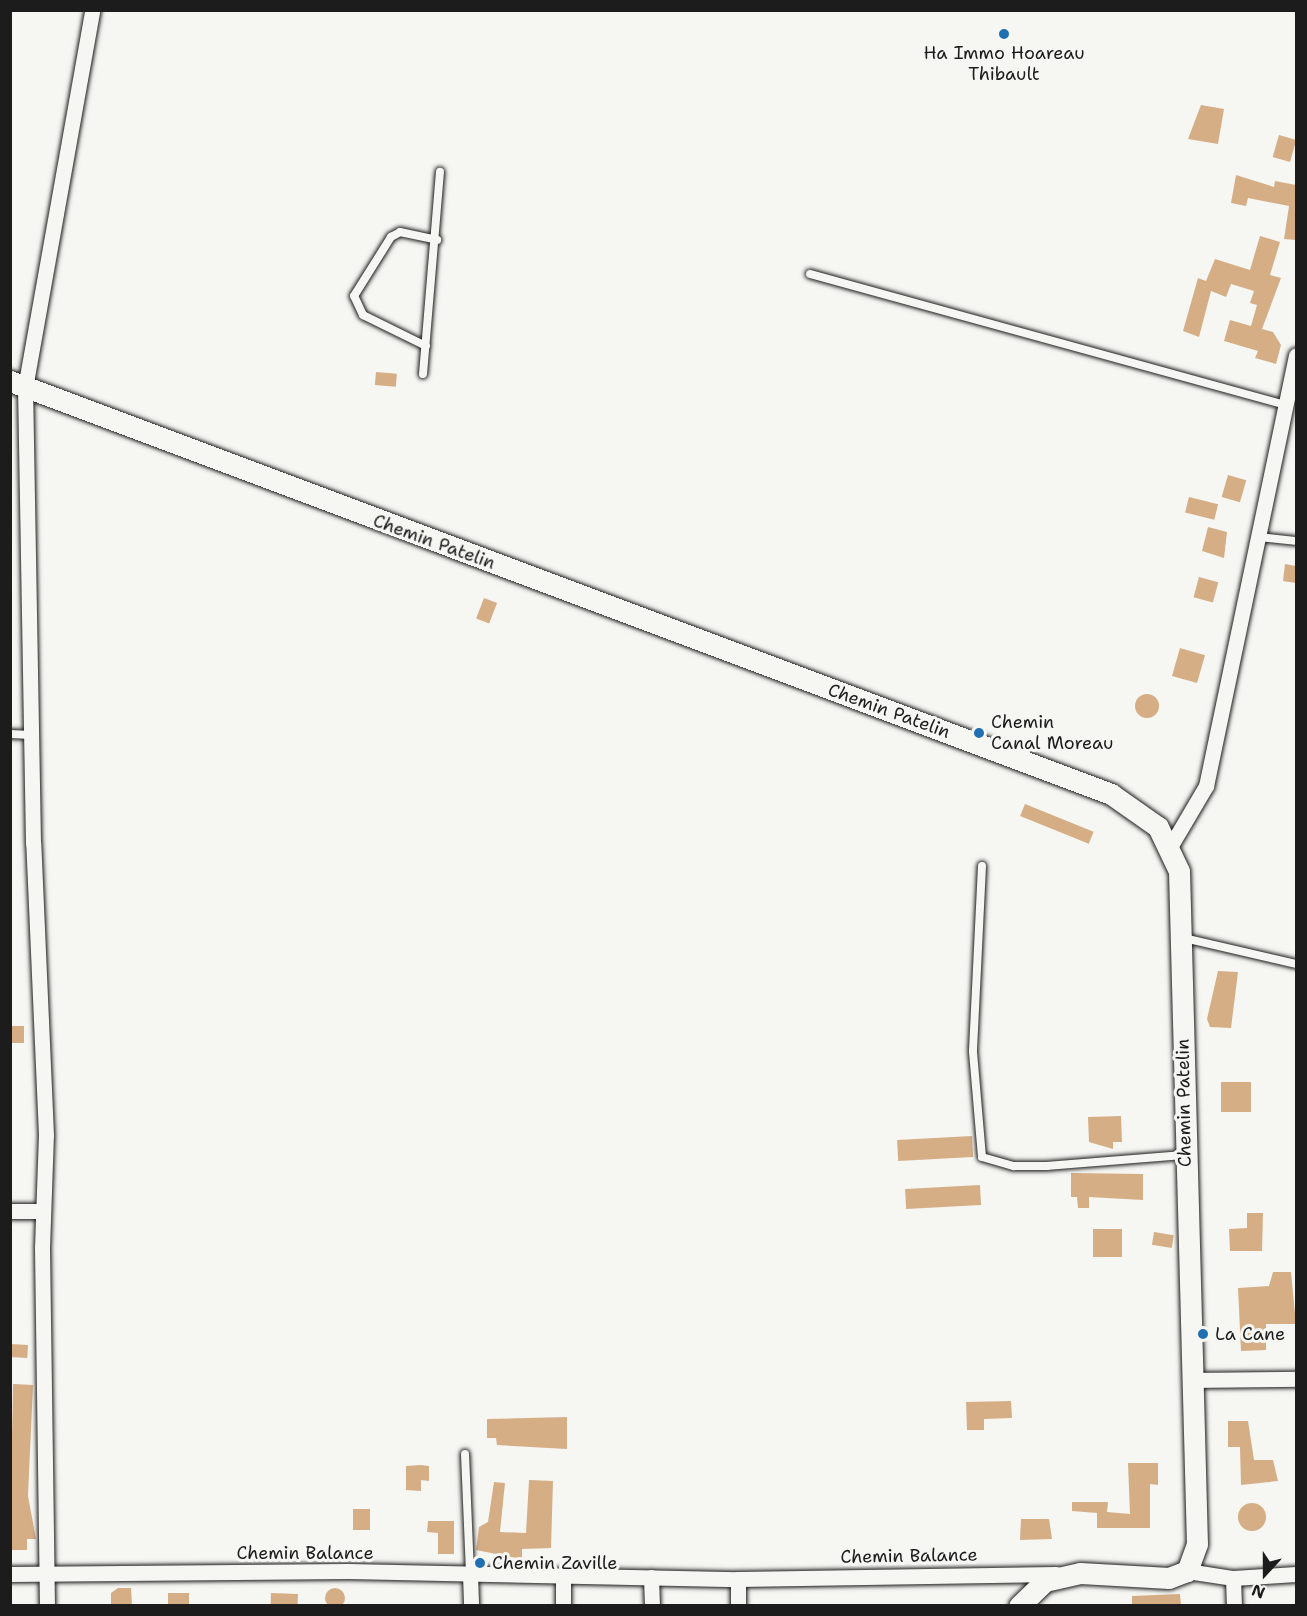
<!DOCTYPE html>
<html>
<head>
<meta charset="utf-8">
<style>
	body { margin:0 }
	#map { position:relative; width:1307px; height:1616px; overflow:hidden; background:#f6f6f2; font-family:"Shantell Sans",sans-serif }
	div>[style] { position:absolute }
	[style*='--x'] { left:calc(var(--x)*1px); top:calc(var(--y)*1px); width:calc(var(--w)*1px); rotate:calc(var(--a)*1deg) }
	.building>* { inset:0; background:#d5ae86; transform-origin:0 0 }
	.round { border-radius:50% }
	.roads { filter:drop-shadow(0 0 2px #1c1c1c) drop-shadow(0 0 2px #1c1c1c) }
	.service>* { height:8px; margin:-4px; padding:0 4px; transform-origin:4px; border-radius:4px; background:#f6f6f2 }
	.minor>* { height:15px; margin:-7.5px; padding:0 7.5px; transform-origin:7.5px; border-radius:7.5px; background:#f6f6f2 }
	.secondary>* { height:21px; margin:-10.5px; padding:0 10.5px; transform-origin:10.5px; border-radius:10.5px; background:#f6f6f2 }
	.dots>* { width:16px; height:16px; translate:-50% -50%; box-sizing:border-box; border:3px solid #f6f6f2; border-radius:50% }
	span { translate:-50% -50%; white-space:nowrap; text-align:center; line-height:1.15; -webkit-text-stroke:6px #f6f6f2; paint-order:stroke }
	.poi-label { font-size:18px; color:#1c1c1c }
	.left { translate:0 -50%; text-align:left }
	.street-label { font-size:18px; color:#1c1c1c }
	.frame { position:absolute; inset:0; border:12px solid #1c1c1c; pointer-events:none }
	.north { position:absolute; left:1235px; top:1544px; width:60px; height:60px; -webkit-text-stroke:4px #f6f6f2; paint-order:stroke; rotate:201deg; font-size:16px; font-weight:700; line-height:24px; text-align:center; color:#1c1c1c }
	.north::after { content:''; display:block; margin:auto; width:21px; height:27px; background:#1c1c1c; clip-path:polygon(50% 0,100% 100%,50% 72%,0 100%) }
</style>
</head>
<body>
<div id="map">
	<div class="building">
		<div style="clip-path:polygon(1201px 105px,1224px 109px,1218px 144px,1188px 139px)"></div>
		<div style="left:1279px;top:135px;width:18px;height:23px;rotate:16deg"></div>
		<div style="clip-path:polygon(1236px 175px,1274px 187px,1275px 181px,1296px 185px,1296px 240px,1284px 239px,1289px 206px,1248px 198px,1246px 206px,1231px 203px)"></div>
		<div style="clip-path:polygon(1260px 236px,1280px 242px,1270px 275px,1281px 278px,1262px 329px,1273px 332px,1281px 345px,1276px 364px,1255px 358px,1258px 351px,1224px 341px,1230px 320px,1251px 326px,1257px 305px,1250px 303px,1254px 291px,1231px 284px,1226px 297px,1211px 291px,1199px 337px,1183px 331px,1198px 278px,1206px 281px,1215px 259px,1250px 270px)"></div>
		<div style="left:376px;top:372px;width:21px;height:13px;rotate:5deg"></div>
		<div style="left:1228px;top:475px;width:19px;height:23px;rotate:16deg"></div>
		<div style="left:1189px;top:497px;width:30px;height:16px;rotate:14deg"></div>
		<div style="clip-path:polygon(1208px 527px,1227px 532px,1224px 558px,1202px 551px)"></div>
		<div style="clip-path:polygon(1285px 564px,1296px 566px,1296px 583px,1283px 581px)"></div>
		<div style="left:1199px;top:577px;width:20px;height:21px;rotate:15deg"></div>
		<div style="left:484px;top:598px;width:14px;height:22px;rotate:21deg"></div>
		<div style="left:1180px;top:648px;width:26px;height:29px;rotate:16deg"></div>
		<div class="round" style="left:1135px;top:694px;width:24px;height:24px"></div>
		<div style="left:1025px;top:804px;width:74px;height:13px;rotate:22deg"></div>
		<div style="clip-path:polygon(1218px 971px,1238px 972px,1231px 1028px,1210px 1027px,1207px 1019px)"></div>
		<div style="left:10px;top:1026px;width:14px;height:17px"></div>
		<div style="left:1221px;top:1082px;width:30px;height:30px"></div>
		<div style="clip-path:polygon(1121px 1116px,1122px 1142px,1113px 1142px,1113px 1149px,1089px 1142px,1088px 1117px)"></div>
		<div style="left:972px;top:1136px;width:21px;height:75px;rotate:87deg"></div>
		<div style="clip-path:polygon(1071px 1173px,1143px 1174px,1143px 1200px,1089px 1197px,1089px 1208px,1078px 1208px,1077px 1197px,1071px 1197px)"></div>
		<div style="left:980px;top:1185px;width:20px;height:75px;rotate:87deg"></div>
		<div style="clip-path:polygon(1247px 1213px,1263px 1213px,1262px 1251px,1230px 1251px,1229px 1229px,1247px 1228px)"></div>
		<div style="left:1093px;top:1229px;width:29px;height:28px"></div>
		<div style="left:1154px;top:1232px;width:20px;height:13px;rotate:9deg"></div>
		<div style="clip-path:polygon(1273px 1272px,1291px 1272px,1296px 1324px,1266px 1324px,1266px 1350px,1241px 1351px,1238px 1288px,1269px 1286px)"></div>
		<div style="left:10px;top:1344px;width:18px;height:13px;rotate:3deg"></div>
		<div style="clip-path:polygon(13px 1384px,33px 1385px,28px 1496px,36px 1539px,27px 1539px,27px 1550px,12px 1550px,10px 1538px)"></div>
		<div style="clip-path:polygon(1011px 1401px,1012px 1418px,984px 1419px,984px 1430px,967px 1430px,966px 1402px)"></div>
		<div style="clip-path:polygon(567px 1417px,567px 1449px,497px 1445px,496px 1438px,487px 1438px,487px 1419px)"></div>
		<div style="clip-path:polygon(1228px 1421px,1248px 1421px,1254px 1460px,1273px 1460px,1278px 1481px,1241px 1485px,1240px 1447px,1228px 1447px)"></div>
		<div style="clip-path:polygon(1128px 1463px,1158px 1463px,1158px 1485px,1150px 1484px,1150px 1528px,1097px 1528px,1097px 1513px,1072px 1511px,1072px 1502px,1108px 1502px,1107px 1512px,1130px 1514px)"></div>
		<div style="clip-path:polygon(421px 1465px,429px 1466px,429px 1481px,421px 1480px,421px 1491px,406px 1490px,406px 1466px)"></div>
		<div style="clip-path:polygon(529px 1480px,553px 1481px,551px 1548px,522px 1549px,522px 1559px,476px 1550px,479px 1527px,488px 1522px,494px 1482px,505px 1483px,500px 1532px,526px 1533px)"></div>
		<div class="round" style="left:1238px;top:1503px;width:28px;height:28px"></div>
		<div style="left:353px;top:1509px;width:17px;height:21px"></div>
		<div style="clip-path:polygon(1021px 1519px,1049px 1519px,1052px 1539px,1020px 1540px)"></div>
		<div style="clip-path:polygon(428px 1521px,454px 1521px,454px 1554px,438px 1554px,438px 1533px,427px 1532px)"></div>
		<div class="round" style="left:325px;top:1588px;width:20px;height:20px"></div>
		<div style="clip-path:polygon(118px 1588px,131px 1588px,132px 1605px,111px 1605px,111px 1593px)"></div>
		<div style="left:168px;top:1593px;width:21px;height:12px"></div>
		<div style="left:271px;top:1593px;width:27px;height:12px;rotate:2deg"></div>
		<div style="clip-path:polygon(1180px 1594px,1181px 1605px,1132px 1605px,1132px 1596px)"></div>
	</div>
	<div class="roads">
		<div class="service">
			<div style="--x:810;--y:274;--w:494;--a:15.4"></div>
			<div style="--x:426;--y:346;--w:70;--a:-153.8"></div>
			<div style="--x:363;--y:315;--w:21;--a:-115"></div>
			<div style="--x:354;--y:296;--w:70;--a:-57.9"></div>
			<div style="--x:391;--y:237;--w:10;--a:-29"></div>
			<div style="--x:400;--y:232;--w:38;--a:12"></div>
			<div style="--x:423;--y:374;--w:203;--a:-85.2"></div>
			<div style="--x:1258;--y:537;--w:38;--a:6"></div>
			<div style="--x:10;--y:734;--w:21;--a:3"></div>
			<div style="--x:982;--y:866;--w:186;--a:92.8"></div>
			<div style="--x:973;--y:1052;--w:105;--a:85.1"></div>
			<div style="--x:982;--y:1157;--w:33;--a:16"></div>
			<div style="--x:1014;--y:1166;--w:33;--a:0"></div>
			<div style="--x:1047;--y:1166;--w:136;--a:-4.6"></div>
			<div style="--x:1184;--y:938;--w:115;--a:13.1"></div>
			<div style="--x:465;--y:1454;--w:120;--a:87.6"></div>
		</div>
		<div class="minor">
			<div style="--x:1170;--y:847;--w:71;--a:-59.5"></div>
			<div style="--x:1206;--y:786;--w:440;--a:-78.2"></div>
			<div style="--x:10;--y:1211;--w:33;--a:0"></div>
			<div style="--x:1196;--y:1380;--w:100;--a:-0.6"></div>
			<div style="--x:1187;--y:1571;--w:47;--a:8.7"></div>
			<div style="--x:1233;--y:1578;--w:63;--a:-3.6"></div>
			<div style="--x:10;--y:1574;--w:338;--a:-0.5"></div>
			<div style="--x:348;--y:1571;--w:390;--a:1.2"></div>
			<div style="--x:738;--y:1579;--w:318;--a:-0.9"></div>
			<div style="--x:470;--y:1574;--w:32;--a:88"></div>
			<div style="--x:563;--y:1575;--w:31;--a:90"></div>
			<div style="--x:651;--y:1577;--w:29;--a:88"></div>
			<div style="--x:1233;--y:1578;--w:28;--a:88"></div>
			<div style="--x:738;--y:1579;--w:27;--a:90"></div>
			<div style="--x:47;--y:1606;--w:358;--a:-90.8"></div>
			<div style="--x:42;--y:1248;--w:113;--a:-88"></div>
			<div style="--x:46;--y:1135;--w:292;--a:-92.5"></div>
			<div style="--x:33;--y:843;--w:455;--a:-91"></div>
			<div style="--x:25;--y:388;--w:384;--a:-79.9"></div>
		</div>
		<div class="secondary">
			<div style="--x:10;--y:381;--w:1176;--a:20.56"></div>
			<div style="--x:1111;--y:794;--w:57;--a:35.1"></div>
			<div style="--x:1158;--y:827;--w:49;--a:64.5"></div>
			<div style="--x:1179;--y:871;--w:673;--a:88.47"></div>
			<div style="--x:1197;--y:1544;--w:29;--a:110"></div>
			<div style="--x:1187;--y:1571;--w:19;--a:159"></div>
			<div style="--x:1169;--y:1578;--w:89;--a:-176.8"></div>
			<div style="--x:1080;--y:1573;--w:36;--a:167"></div>
			<div style="--x:1045;--y:1581;--w:36;--a:136"></div>
		</div>
	</div>
	<div class="dots">
		<div style="left:1004px;top:34px;background:#1f6fb2"></div>
		<div style="left:979px;top:733px;background:#1f6fb2"></div>
		<div style="left:1203px;top:1334px;background:#1f6fb2"></div>
		<div style="left:480px;top:1563px;background:#1f6fb2"></div>
	</div>
	<div class="poi-label">
		<span style="left:1004px;top:64px">Ha Immo Hoareau<br>Thibault</span>
		<span class="left" style="left:991px;top:733px">Chemin<br>Canal Moreau</span>
		<span class="left" style="left:1215px;top:1334px">La Cane</span>
		<span class="left" style="left:492px;top:1563px">Chemin Zaville</span>
	</div>
	<div class="street-label">
		<span style="left:434px;top:542px;rotate:20deg">Chemin Patelin</span>
		<span style="left:889px;top:711px;rotate:20deg">Chemin Patelin</span>
		<span style="left:1184px;top:1103px;rotate:-91deg">Chemin Patelin</span>
		<span style="left:305px;top:1553px">Chemin Balance</span>
		<span style="left:909px;top:1556px;rotate:-1deg">Chemin Balance</span>
	</div>
	<div class="frame"></div>
	<div class="north">N</div>
</div>
</body>
</html>
